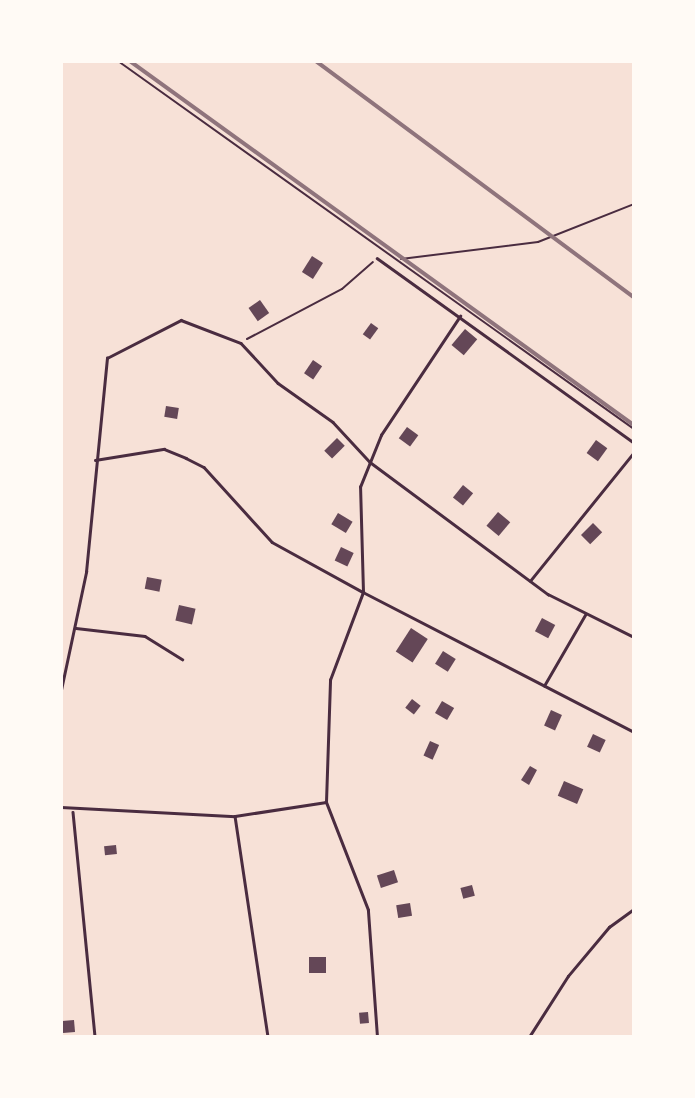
<!DOCTYPE html>
<html>
<head>
<meta charset="utf-8">
<style>
	body { margin:0 }
	#map { position:relative; width:695px; height:1098px; overflow:hidden; background:#f7e1d7; font-family:"Playfair Display",serif }
	div>[style] { position:absolute }
	[style*='--x'] { left:calc(var(--x)*1px); top:calc(var(--y)*1px); width:calc(var(--w)*1px); rotate:calc(var(--a)*1deg) }
	.building>* { inset:0; background:#644757; transform-origin:0 0 }
	.path>* { height:2px; margin:-1px; padding:0 1px; transform-origin:1px; border-radius:1px; background:#4a2c40 }
	.service>* { height:2.5px; margin:-1.25px; padding:0 1.25px; transform-origin:1.25px; border-radius:1.25px; background:#4a2c40 }
	.rail>* { height:3.5px; margin:-1.75px; padding:0 1.75px; transform-origin:1.75px; border-radius:1.75px; background:#8f747c }
	span { translate:-50% -50%; white-space:nowrap; text-align:center; line-height:1.15; -webkit-text-stroke:7px #fffaf5; paint-order:stroke }
	.frame { position:absolute; inset:0; border:63px solid #fffaf5; pointer-events:none }
</style>
</head>
<body>
<div id="map">
	<div class="building">
		<div style="left:312px;top:256px;width:13px;height:19px;rotate:32deg"></div>
		<div style="left:260px;top:300px;width:16px;height:14px;rotate:55deg"></div>
		<div style="left:371px;top:323px;width:9px;height:14px;rotate:36deg"></div>
		<div style="left:465px;top:329px;width:16px;height:21px;rotate:40deg"></div>
		<div style="left:313px;top:360px;width:11px;height:16px;rotate:34deg"></div>
		<div style="left:166px;top:406px;width:13px;height:11px;rotate:9deg"></div>
		<div style="left:407px;top:427px;width:14px;height:14px;rotate:36deg"></div>
		<div style="left:337px;top:438px;width:11px;height:18px;rotate:45deg"></div>
		<div style="left:596px;top:440px;width:14px;height:16px;rotate:36deg"></div>
		<div style="left:463px;top:485px;width:13px;height:16px;rotate:39deg"></div>
		<div style="left:498px;top:512px;width:16px;height:18px;rotate:40deg"></div>
		<div style="left:338px;top:513px;width:17px;height:13px;rotate:31deg"></div>
		<div style="left:593px;top:523px;width:13px;height:17px;rotate:45deg"></div>
		<div style="left:341px;top:547px;width:14px;height:15px;rotate:25deg"></div>
		<div style="left:147px;top:577px;width:15px;height:12px;rotate:11deg"></div>
		<div style="left:179px;top:605px;width:17px;height:16px;rotate:13deg"></div>
		<div style="left:542px;top:618px;width:15px;height:15px;rotate:28deg"></div>
		<div style="left:411px;top:628px;width:20px;height:28px;rotate:33deg"></div>
		<div style="left:443px;top:651px;width:15px;height:15px;rotate:32deg"></div>
		<div style="left:412px;top:699px;width:11px;height:11px;rotate:38deg"></div>
		<div style="left:442px;top:701px;width:14px;height:14px;rotate:30deg"></div>
		<div style="left:551px;top:710px;width:12px;height:17px;rotate:24deg"></div>
		<div style="left:593px;top:734px;width:14px;height:14px;rotate:25deg"></div>
		<div style="left:430px;top:741px;width:10px;height:16px;rotate:24deg"></div>
		<div style="clip-path:polygon(530px 766px,537px 770px,529px 785px,521px 780px)"></div>
		<div style="left:564px;top:781px;width:21px;height:16px;rotate:23deg"></div>
		<div style="left:116px;top:845px;width:9px;height:12px;rotate:84deg"></div>
		<div style="left:394px;top:870px;width:13px;height:18px;rotate:72deg"></div>
		<div style="left:472px;top:885px;width:11px;height:12px;rotate:75deg"></div>
		<div style="left:410px;top:903px;width:13px;height:14px;rotate:81deg"></div>
		<div style="left:326px;top:957px;width:16px;height:17px;rotate:90deg"></div>
		<div style="left:368px;top:1012px;width:11px;height:9px;rotate:85deg"></div>
		<div style="left:74px;top:1020px;width:12px;height:12px;rotate:85deg"></div>
	</div>
	<div class="path">
		<div style="--x:118;--y:61;--w:634;--a:35.5"></div>
		<div style="--x:401;--y:259;--w:138;--a:-7.1"></div>
		<div style="--x:538;--y:242;--w:103;--a:-21.6"></div>
		<div style="--x:247;--y:339;--w:107;--a:-27.8"></div>
		<div style="--x:342;--y:289;--w:41;--a:-41.1"></div>
	</div>
	<div class="service">
		<div style="--x:377;--y:258;--w:317;--a:35.7"></div>
		<div style="--x:95;--y:460;--w:70;--a:-9.1"></div>
		<div style="--x:164;--y:449;--w:24;--a:22"></div>
		<div style="--x:186;--y:458;--w:20;--a:27"></div>
		<div style="--x:204;--y:467;--w:101;--a:47.8"></div>
		<div style="--x:272;--y:542;--w:104;--a:28.8"></div>
		<div style="--x:363;--y:592;--w:105;--a:-91.6"></div>
		<div style="--x:360;--y:487;--w:56;--a:-68"></div>
		<div style="--x:381;--y:435;--w:143;--a:-56.4"></div>
		<div style="--x:530;--y:581;--w:166;--a:-51.1"></div>
		<div style="--x:76;--y:628;--w:69;--a:6.6"></div>
		<div style="--x:145;--y:636;--w:44;--a:31.9"></div>
		<div style="--x:544;--y:686;--w:82;--a:-60"></div>
		<div style="--x:61;--y:690;--w:121;--a:-78"></div>
		<div style="--x:86;--y:572;--w:215;--a:-84.4"></div>
		<div style="--x:107;--y:358;--w:83;--a:-27.2"></div>
		<div style="--x:181;--y:320;--w:64;--a:21"></div>
		<div style="--x:241;--y:343;--w:54;--a:47.2"></div>
		<div style="--x:278;--y:383;--w:67;--a:35.3"></div>
		<div style="--x:333;--y:422;--w:54;--a:47.2"></div>
		<div style="--x:370;--y:462;--w:222;--a:36.6"></div>
		<div style="--x:548;--y:594;--w:96;--a:26.6"></div>
		<div style="--x:61;--y:807;--w:174;--a:3"></div>
		<div style="--x:235;--y:816;--w:92;--a:-8.7"></div>
		<div style="--x:73;--y:812;--w:226;--a:84.4"></div>
		<div style="--x:235;--y:816;--w:223;--a:81.5"></div>
		<div style="--x:377;--y:1037;--w:127;--a:-94.1"></div>
		<div style="--x:368;--y:910;--w:116;--a:-111.3"></div>
		<div style="--x:326;--y:802;--w:122;--a:-88.1"></div>
		<div style="--x:330;--y:680;--w:94;--a:-69.4"></div>
		<div style="--x:363;--y:592;--w:305;--a:27.3"></div>
		<div style="--x:529;--y:1037;--w:72;--a:-57.4"></div>
		<div style="--x:568;--y:976;--w:64;--a:-50.1"></div>
		<div style="--x:609;--y:927;--w:31;--a:-36"></div>
	</div>
	<div class="rail">
		<div style="--x:130;--y:61;--w:622;--a:35.84"></div>
		<div style="--x:316;--y:61;--w:396;--a:36.6"></div>
	</div>
	<div class="frame"></div>
</div>
</body>
</html>
